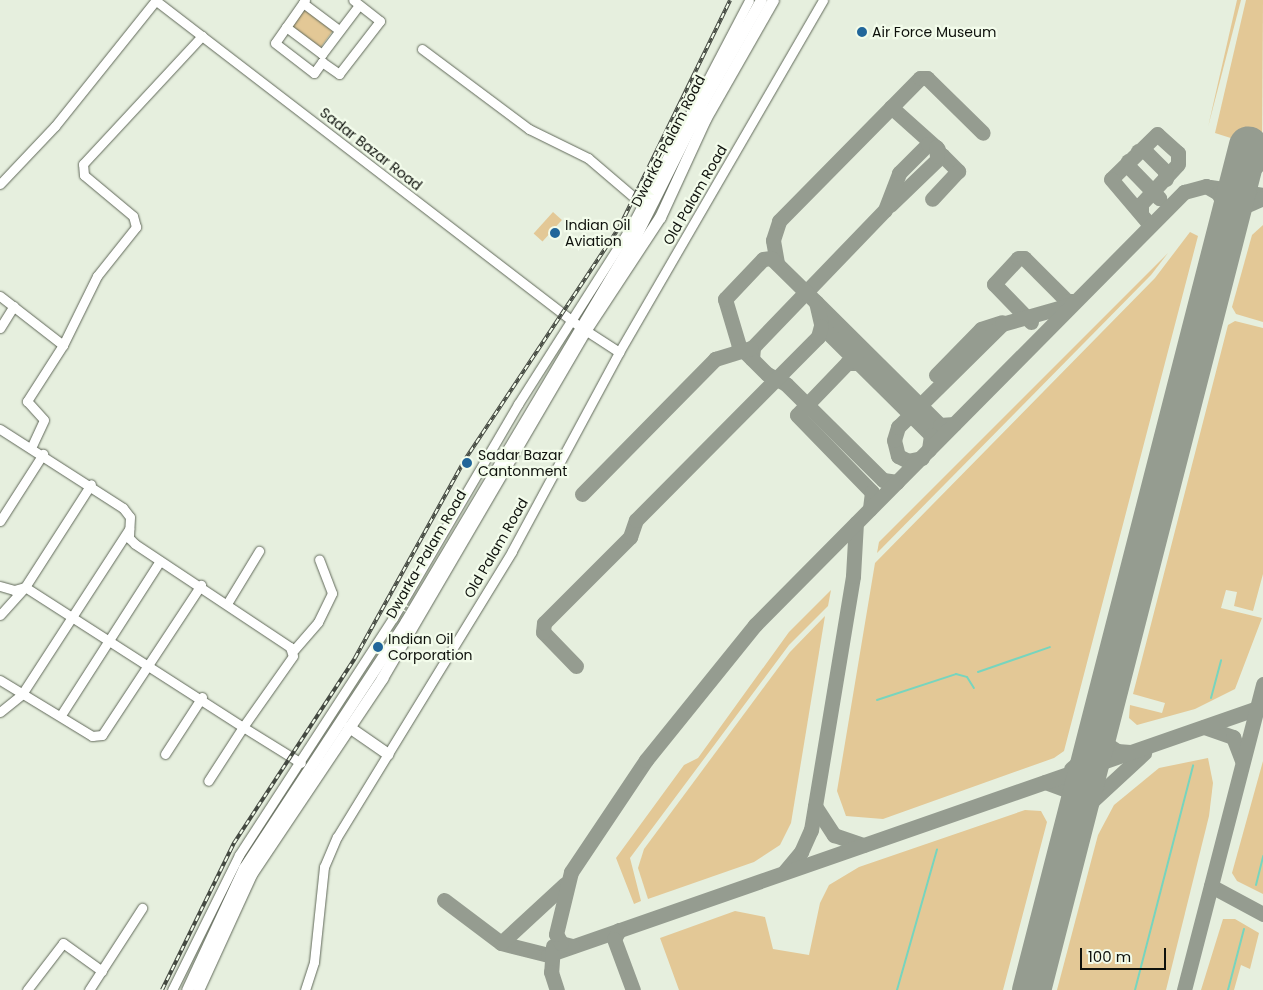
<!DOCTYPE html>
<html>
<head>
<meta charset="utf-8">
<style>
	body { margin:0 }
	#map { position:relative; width:1263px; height:990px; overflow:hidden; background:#e6efde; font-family:Poppins,sans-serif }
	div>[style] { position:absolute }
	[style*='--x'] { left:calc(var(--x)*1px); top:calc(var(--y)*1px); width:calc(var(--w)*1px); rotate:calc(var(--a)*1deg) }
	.green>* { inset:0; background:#e3c896; transform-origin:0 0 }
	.stream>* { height:2px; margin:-1px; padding:0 1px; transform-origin:1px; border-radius:1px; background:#77d5be }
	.taxiway>* { height:15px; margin:-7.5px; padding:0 7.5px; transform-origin:7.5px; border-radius:7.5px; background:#959c90 }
	.runway>* { height:39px; margin:-19.5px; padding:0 19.5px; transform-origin:19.5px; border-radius:19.5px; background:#959c90 }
	.roads { filter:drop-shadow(0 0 1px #606859) drop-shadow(0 0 1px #606859) }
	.minor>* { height:9px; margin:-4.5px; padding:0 4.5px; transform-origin:4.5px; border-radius:4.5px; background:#fff }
	.major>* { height:11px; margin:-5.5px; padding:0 5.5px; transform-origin:5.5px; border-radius:5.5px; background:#fff }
	.rail>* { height:4px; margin-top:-2px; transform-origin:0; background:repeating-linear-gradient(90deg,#f3fceb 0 5.5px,#444941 0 11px); box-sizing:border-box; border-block:1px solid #444941 }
	.dots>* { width:14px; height:14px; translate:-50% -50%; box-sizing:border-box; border:2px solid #f3fceb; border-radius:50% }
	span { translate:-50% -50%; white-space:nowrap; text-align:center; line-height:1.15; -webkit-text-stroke:4.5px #f3fceb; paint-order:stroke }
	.poi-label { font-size:14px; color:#0e110c }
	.left { translate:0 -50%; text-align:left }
	.street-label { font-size:14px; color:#0e110c }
	.scale { position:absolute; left:1080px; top:948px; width:86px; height:22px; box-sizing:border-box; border:2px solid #0e110c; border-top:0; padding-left:6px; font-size:15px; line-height:18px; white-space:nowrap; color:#0e110c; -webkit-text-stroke:4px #f3fceb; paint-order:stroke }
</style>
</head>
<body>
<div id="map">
	<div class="green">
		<div style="clip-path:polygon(1237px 0,1241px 0,1208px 127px)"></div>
		<div style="clip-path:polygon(1246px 0,1263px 0,1262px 148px,1215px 133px)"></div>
		<div style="left:304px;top:9px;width:36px;height:21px;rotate:36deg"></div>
		<div style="left:553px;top:212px;width:12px;height:29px;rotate:42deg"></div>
		<div style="clip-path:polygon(1263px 225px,1263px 322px,1236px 314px,1232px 307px,1252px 235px)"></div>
		<div style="clip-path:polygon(1190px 232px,1198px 236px,1064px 751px,1054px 758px,883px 819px,846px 816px,837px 791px,875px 563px,1155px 278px)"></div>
		<div style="clip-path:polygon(1168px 253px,1151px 275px,877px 553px,879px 542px)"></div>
		<div style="clip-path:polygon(1235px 321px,1263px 328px,1263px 574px,1253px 611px,1234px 606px,1237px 592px,1226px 590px,1221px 608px,1262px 618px,1235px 689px,1195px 709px,1137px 725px,1129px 718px,1130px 705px,1162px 713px,1165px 703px,1133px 694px,1228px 325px)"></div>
		<div style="clip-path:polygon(831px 590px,828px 606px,789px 645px,630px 858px,641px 901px,634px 904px,616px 858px,684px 765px,698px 758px,789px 632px)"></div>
		<div style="clip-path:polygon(825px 616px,791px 823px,780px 845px,754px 862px,648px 899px,638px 868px,644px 849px,790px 652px)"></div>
		<div style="clip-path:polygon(1208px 758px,1213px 783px,1209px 816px,1166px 990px,1057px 990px,1098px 835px,1114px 805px,1159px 768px)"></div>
		<div style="clip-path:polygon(1263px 761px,1263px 894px,1237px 881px,1232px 873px)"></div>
		<div style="clip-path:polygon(1025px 810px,1041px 811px,1047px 822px,1003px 990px,679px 990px,660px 938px,735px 911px,765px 917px,773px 949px,809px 955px,820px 903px,829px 885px,859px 867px)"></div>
		<div style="clip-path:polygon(1223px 919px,1235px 919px,1259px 933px,1250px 969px,1241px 965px,1234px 990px,1201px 990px)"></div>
	</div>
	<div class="stream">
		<div style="--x:978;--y:672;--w:76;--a:-19.1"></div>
		<div style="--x:1211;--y:698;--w:39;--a:-75"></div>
		<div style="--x:877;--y:700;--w:83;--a:-18.2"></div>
		<div style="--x:956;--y:674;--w:11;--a:15"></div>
		<div style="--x:967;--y:677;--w:13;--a:58"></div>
		<div style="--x:1256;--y:885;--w:30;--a:-76"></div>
		<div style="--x:897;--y:990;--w:146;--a:-74.1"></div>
		<div style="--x:1135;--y:990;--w:232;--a:-75.5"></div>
		<div style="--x:1228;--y:990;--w:63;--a:-75.3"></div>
	</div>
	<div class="taxiway">
		<div style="--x:891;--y:107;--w:63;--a:41.8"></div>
		<div style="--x:1138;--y:151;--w:7;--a:0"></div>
		<div style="--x:1145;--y:151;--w:28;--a:45"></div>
		<div style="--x:1165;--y:171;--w:8;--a:83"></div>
		<div style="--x:1128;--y:161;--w:5;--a:90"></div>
		<div style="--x:1128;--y:166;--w:45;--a:45.9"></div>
		<div style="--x:1210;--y:187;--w:54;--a:8.6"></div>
		<div style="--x:1234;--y:200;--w:28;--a:-63"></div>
		<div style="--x:1247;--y:175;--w:22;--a:-43"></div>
		<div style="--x:890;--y:205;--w:72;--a:-43.9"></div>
		<div style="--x:942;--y:155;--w:23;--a:45"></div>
		<div style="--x:958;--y:171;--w:38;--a:133"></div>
		<div style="--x:1141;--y:211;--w:7;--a:-90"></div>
		<div style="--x:1141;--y:204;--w:54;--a:-47.2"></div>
		<div style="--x:1178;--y:164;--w:11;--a:-90"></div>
		<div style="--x:1178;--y:153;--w:28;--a:-138"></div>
		<div style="--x:1157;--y:134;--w:64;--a:135.6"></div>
		<div style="--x:1111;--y:179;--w:60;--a:49.7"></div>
		<div style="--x:1228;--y:228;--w:26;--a:-54"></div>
		<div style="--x:1243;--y:207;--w:22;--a:-24"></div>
		<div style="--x:777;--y:263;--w:23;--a:-100"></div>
		<div style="--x:773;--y:240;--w:20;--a:-72"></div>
		<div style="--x:779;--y:221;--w:201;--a:-45.4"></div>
		<div style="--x:920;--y:78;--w:7;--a:0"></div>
		<div style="--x:927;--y:78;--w:78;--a:44.5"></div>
		<div style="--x:816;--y:302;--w:175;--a:44.8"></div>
		<div style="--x:940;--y:425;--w:14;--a:-4"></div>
		<div style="--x:1031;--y:322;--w:53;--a:-134.2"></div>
		<div style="--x:994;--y:284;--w:35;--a:-47"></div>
		<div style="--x:1018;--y:258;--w:6;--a:0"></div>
		<div style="--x:1024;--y:258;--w:61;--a:45"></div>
		<div style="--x:1067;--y:301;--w:6;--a:0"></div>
		<div style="--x:752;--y:359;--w:12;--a:-85"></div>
		<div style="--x:753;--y:347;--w:190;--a:-46.1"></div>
		<div style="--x:885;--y:210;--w:40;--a:-69"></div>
		<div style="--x:899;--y:173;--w:41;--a:-45"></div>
		<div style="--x:928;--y:144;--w:9;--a:21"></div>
		<div style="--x:936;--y:147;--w:9;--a:84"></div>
		<div style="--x:858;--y:363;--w:11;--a:180"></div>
		<div style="--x:847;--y:363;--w:72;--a:133.9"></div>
		<div style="--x:797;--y:415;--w:107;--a:45.8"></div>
		<div style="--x:872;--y:492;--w:17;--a:97"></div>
		<div style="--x:936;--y:375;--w:64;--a:-45.6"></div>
		<div style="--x:981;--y:329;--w:22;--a:-18"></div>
		<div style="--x:922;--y:458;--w:14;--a:168"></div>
		<div style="--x:908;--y:461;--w:11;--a:-153"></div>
		<div style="--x:898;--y:456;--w:16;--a:-104"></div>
		<div style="--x:894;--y:440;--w:14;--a:-73"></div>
		<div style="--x:898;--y:427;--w:146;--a:-44.7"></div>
		<div style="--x:1002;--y:324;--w:70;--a:-15.8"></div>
		<div style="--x:897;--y:482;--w:14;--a:-172"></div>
		<div style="--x:883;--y:480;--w:136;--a:-135.3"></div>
		<div style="--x:786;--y:384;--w:21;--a:-152"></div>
		<div style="--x:767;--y:374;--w:40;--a:-135"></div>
		<div style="--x:739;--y:346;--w:49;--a:-106.6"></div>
		<div style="--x:725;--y:299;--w:55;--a:-46.5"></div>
		<div style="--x:763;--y:259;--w:8;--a:-7"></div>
		<div style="--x:771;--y:258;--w:63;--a:44.4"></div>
		<div style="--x:816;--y:302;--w:26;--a:77"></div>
		<div style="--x:822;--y:327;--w:153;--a:44.7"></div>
		<div style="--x:931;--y:435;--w:15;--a:98"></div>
		<div style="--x:582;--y:494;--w:190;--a:-45.4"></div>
		<div style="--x:715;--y:359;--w:37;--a:-17"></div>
		<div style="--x:576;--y:666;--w:47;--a:-134.1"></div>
		<div style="--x:543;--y:632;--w:9;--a:-84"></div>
		<div style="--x:544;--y:623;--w:122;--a:-45"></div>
		<div style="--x:630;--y:537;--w:18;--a:-71"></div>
		<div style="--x:636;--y:520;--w:258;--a:-45.2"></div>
		<div style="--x:818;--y:337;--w:11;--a:-75"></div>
		<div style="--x:1100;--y:720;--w:24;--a:78"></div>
		<div style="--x:1105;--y:743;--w:14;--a:34"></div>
		<div style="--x:1117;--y:751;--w:13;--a:4"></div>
		<div style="--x:1204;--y:727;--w:31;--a:19"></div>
		<div style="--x:1233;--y:737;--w:25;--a:69"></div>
		<div style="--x:1071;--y:769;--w:21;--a:-41"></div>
		<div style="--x:1087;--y:755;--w:21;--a:-65"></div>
		<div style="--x:1045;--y:782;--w:23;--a:20"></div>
		<div style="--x:1067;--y:790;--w:26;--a:69"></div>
		<div style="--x:815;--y:806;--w:35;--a:57"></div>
		<div style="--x:834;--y:835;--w:31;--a:19"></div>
		<div style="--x:1067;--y:853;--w:58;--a:-64.3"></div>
		<div style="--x:1092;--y:801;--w:71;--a:-42.7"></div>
		<div style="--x:785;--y:871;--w:25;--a:-50"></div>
		<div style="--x:801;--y:852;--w:24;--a:-66"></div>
		<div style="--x:811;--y:830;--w:257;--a:-80.6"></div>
		<div style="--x:853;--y:576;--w:53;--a:-86.8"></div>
		<div style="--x:1211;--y:886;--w:59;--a:28.3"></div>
		<div style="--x:444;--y:900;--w:71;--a:37"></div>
		<div style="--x:501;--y:943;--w:49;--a:14.3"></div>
		<div style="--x:548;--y:955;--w:757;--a:-19.2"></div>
		<div style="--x:619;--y:930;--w:10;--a:119"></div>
		<div style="--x:614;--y:939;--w:54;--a:69.6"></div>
		<div style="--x:501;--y:943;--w:87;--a:-42.7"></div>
		<div style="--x:553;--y:946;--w:26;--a:94"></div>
		<div style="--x:551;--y:972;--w:19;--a:72"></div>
		<div style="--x:572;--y:946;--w:11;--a:-165"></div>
		<div style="--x:561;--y:943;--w:10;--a:-119"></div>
		<div style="--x:556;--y:934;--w:64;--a:-76.4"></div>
		<div style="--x:571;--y:872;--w:135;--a:-56.2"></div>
		<div style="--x:646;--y:760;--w:174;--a:-51.1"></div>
		<div style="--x:755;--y:625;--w:610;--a:-45.27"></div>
		<div style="--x:1184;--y:192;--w:23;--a:-15"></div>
		<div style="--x:1206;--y:186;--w:14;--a:30"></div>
		<div style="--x:1218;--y:193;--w:19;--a:62"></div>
		<div style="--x:1227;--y:210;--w:20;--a:93"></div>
		<div style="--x:1184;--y:990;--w:316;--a:-75.5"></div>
	</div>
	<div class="runway">
		<div style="--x:1031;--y:990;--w:872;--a:-75.6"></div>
	</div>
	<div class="roads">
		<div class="minor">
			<div style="--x:155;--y:0;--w:535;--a:37.56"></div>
			<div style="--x:579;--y:326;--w:48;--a:33"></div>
			<div style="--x:305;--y:0;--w:52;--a:124.9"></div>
			<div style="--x:275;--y:43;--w:49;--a:37.6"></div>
			<div style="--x:314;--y:73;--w:14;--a:-54"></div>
			<div style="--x:322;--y:62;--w:21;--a:35"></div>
			<div style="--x:339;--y:74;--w:67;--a:-52.3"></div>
			<div style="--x:380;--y:21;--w:34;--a:-142"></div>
			<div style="--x:303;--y:3;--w:45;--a:36.9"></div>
			<div style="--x:286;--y:27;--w:45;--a:36.9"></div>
			<div style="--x:322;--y:54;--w:61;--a:-52.9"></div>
			<div style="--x:422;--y:49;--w:134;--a:36.8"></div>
			<div style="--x:529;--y:129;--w:66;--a:26.2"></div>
			<div style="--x:588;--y:158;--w:72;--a:40.5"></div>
			<div style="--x:0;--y:184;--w:80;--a:-46.5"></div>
			<div style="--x:55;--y:126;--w:161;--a:-51.3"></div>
			<div style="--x:0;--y:296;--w:80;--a:37.9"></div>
			<div style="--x:63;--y:345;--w:67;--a:122.7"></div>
			<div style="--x:27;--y:401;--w:25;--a:48"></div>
			<div style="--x:44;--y:420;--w:29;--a:115"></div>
			<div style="--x:0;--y:328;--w:26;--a:-58"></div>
			<div style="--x:63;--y:345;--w:77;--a:-63.8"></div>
			<div style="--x:97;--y:276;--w:63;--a:-51.5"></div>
			<div style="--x:136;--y:227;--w:11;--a:-105"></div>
			<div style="--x:133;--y:216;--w:64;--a:-140.1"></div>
			<div style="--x:84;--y:175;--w:11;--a:-95"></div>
			<div style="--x:83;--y:164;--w:175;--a:-47.1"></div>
			<div style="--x:0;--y:429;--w:146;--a:32.7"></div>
			<div style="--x:123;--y:508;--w:11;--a:52"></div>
			<div style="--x:130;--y:517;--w:21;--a:93"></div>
			<div style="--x:129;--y:538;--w:8;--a:45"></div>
			<div style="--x:135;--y:544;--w:186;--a:33.6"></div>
			<div style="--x:290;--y:647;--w:9;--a:72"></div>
			<div style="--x:293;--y:656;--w:87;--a:125.2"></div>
			<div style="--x:243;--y:727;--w:68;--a:31.8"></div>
			<div style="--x:0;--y:521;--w:80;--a:-57.3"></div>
			<div style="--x:0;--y:586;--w:15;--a:16"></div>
			<div style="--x:14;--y:590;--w:11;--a:-15"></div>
			<div style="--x:25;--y:587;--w:259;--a:32.7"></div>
			<div style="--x:243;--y:727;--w:64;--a:122.9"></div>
			<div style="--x:228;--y:602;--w:60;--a:-58.7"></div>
			<div style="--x:0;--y:615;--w:38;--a:-48"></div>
			<div style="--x:25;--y:587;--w:122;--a:-57.3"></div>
			<div style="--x:293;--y:651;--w:38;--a:-49"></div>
			<div style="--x:318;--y:622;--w:32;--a:-64"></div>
			<div style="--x:332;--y:593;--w:36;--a:-111"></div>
			<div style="--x:0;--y:680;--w:108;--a:31.3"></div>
			<div style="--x:92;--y:736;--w:10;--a:-6"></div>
			<div style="--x:102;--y:735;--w:180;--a:-56.6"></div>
			<div style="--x:0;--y:712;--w:28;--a:-39"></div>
			<div style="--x:22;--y:694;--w:197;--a:-57"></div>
			<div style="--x:61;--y:715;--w:183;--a:-57.3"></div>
			<div style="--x:165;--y:754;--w:68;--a:-57"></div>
			<div style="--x:27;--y:990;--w:59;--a:-52.5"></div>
			<div style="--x:63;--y:943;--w:48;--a:35.7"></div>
			<div style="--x:89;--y:990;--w:98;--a:-57.1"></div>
			<div style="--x:172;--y:990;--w:151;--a:-63.6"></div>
			<div style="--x:239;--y:855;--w:283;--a:-57"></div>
			<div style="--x:393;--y:618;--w:248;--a:-59.7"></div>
			<div style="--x:518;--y:404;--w:206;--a:-57.5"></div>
			<div style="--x:629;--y:230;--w:259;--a:-62.4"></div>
			<div style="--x:305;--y:990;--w:29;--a:-72"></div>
			<div style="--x:314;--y:962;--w:96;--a:-84"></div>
			<div style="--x:324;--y:867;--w:33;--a:-67"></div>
			<div style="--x:337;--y:837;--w:335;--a:-58.5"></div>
			<div style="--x:512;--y:551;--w:226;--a:-61.7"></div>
			<div style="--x:619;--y:352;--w:407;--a:-59.9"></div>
		</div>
		<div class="major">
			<div style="--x:349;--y:727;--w:47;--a:34.7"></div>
			<div style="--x:187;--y:990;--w:135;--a:-65"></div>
			<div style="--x:244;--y:868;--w:295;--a:-56.7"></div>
			<div style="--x:406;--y:621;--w:447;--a:-59.2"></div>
			<div style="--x:635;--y:237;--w:148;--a:-63.4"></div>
			<div style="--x:701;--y:105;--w:121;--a:-60.3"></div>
			<div style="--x:198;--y:990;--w:128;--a:-65.4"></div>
			<div style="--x:251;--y:874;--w:236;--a:-56.2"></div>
			<div style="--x:382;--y:678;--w:402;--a:-59.7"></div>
			<div style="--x:585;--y:331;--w:136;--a:-56.7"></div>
			<div style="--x:660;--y:217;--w:108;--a:-65.3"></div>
			<div style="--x:705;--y:119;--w:137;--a:-60.3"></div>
		</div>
	</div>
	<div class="rail">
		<div style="--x:162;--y:990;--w:164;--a:-63.9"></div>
		<div style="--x:234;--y:843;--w:221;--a:-56.8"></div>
		<div style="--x:355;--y:658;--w:225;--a:-61"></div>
		<div style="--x:464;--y:461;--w:282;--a:-56.4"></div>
		<div style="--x:620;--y:226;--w:251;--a:-64"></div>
	</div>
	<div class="dots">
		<div style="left:862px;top:32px;background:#21669a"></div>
		<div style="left:555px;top:233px;background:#21669a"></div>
		<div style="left:467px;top:463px;background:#21669a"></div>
		<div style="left:378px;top:647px;background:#21669a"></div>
	</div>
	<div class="poi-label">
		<span class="left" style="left:872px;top:32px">Air Force Museum</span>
		<span class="left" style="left:565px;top:233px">Indian Oil<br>Aviation</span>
		<span class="left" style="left:478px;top:463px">Sadar Bazar<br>Cantonment</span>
		<span class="left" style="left:388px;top:647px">Indian Oil<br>Corporation</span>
	</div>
	<div class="street-label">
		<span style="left:668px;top:141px;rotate:-63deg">Dwarka-Palam Road</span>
		<span style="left:371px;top:149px;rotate:38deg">Sadar Bazar Road</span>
		<span style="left:695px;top:195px;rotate:-60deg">Old Palam Road</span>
		<span style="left:496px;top:548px;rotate:-60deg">Old Palam Road</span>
		<span style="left:426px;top:554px;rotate:-60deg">Dwarka-Palam Road</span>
	</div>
	<div class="scale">100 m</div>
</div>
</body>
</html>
